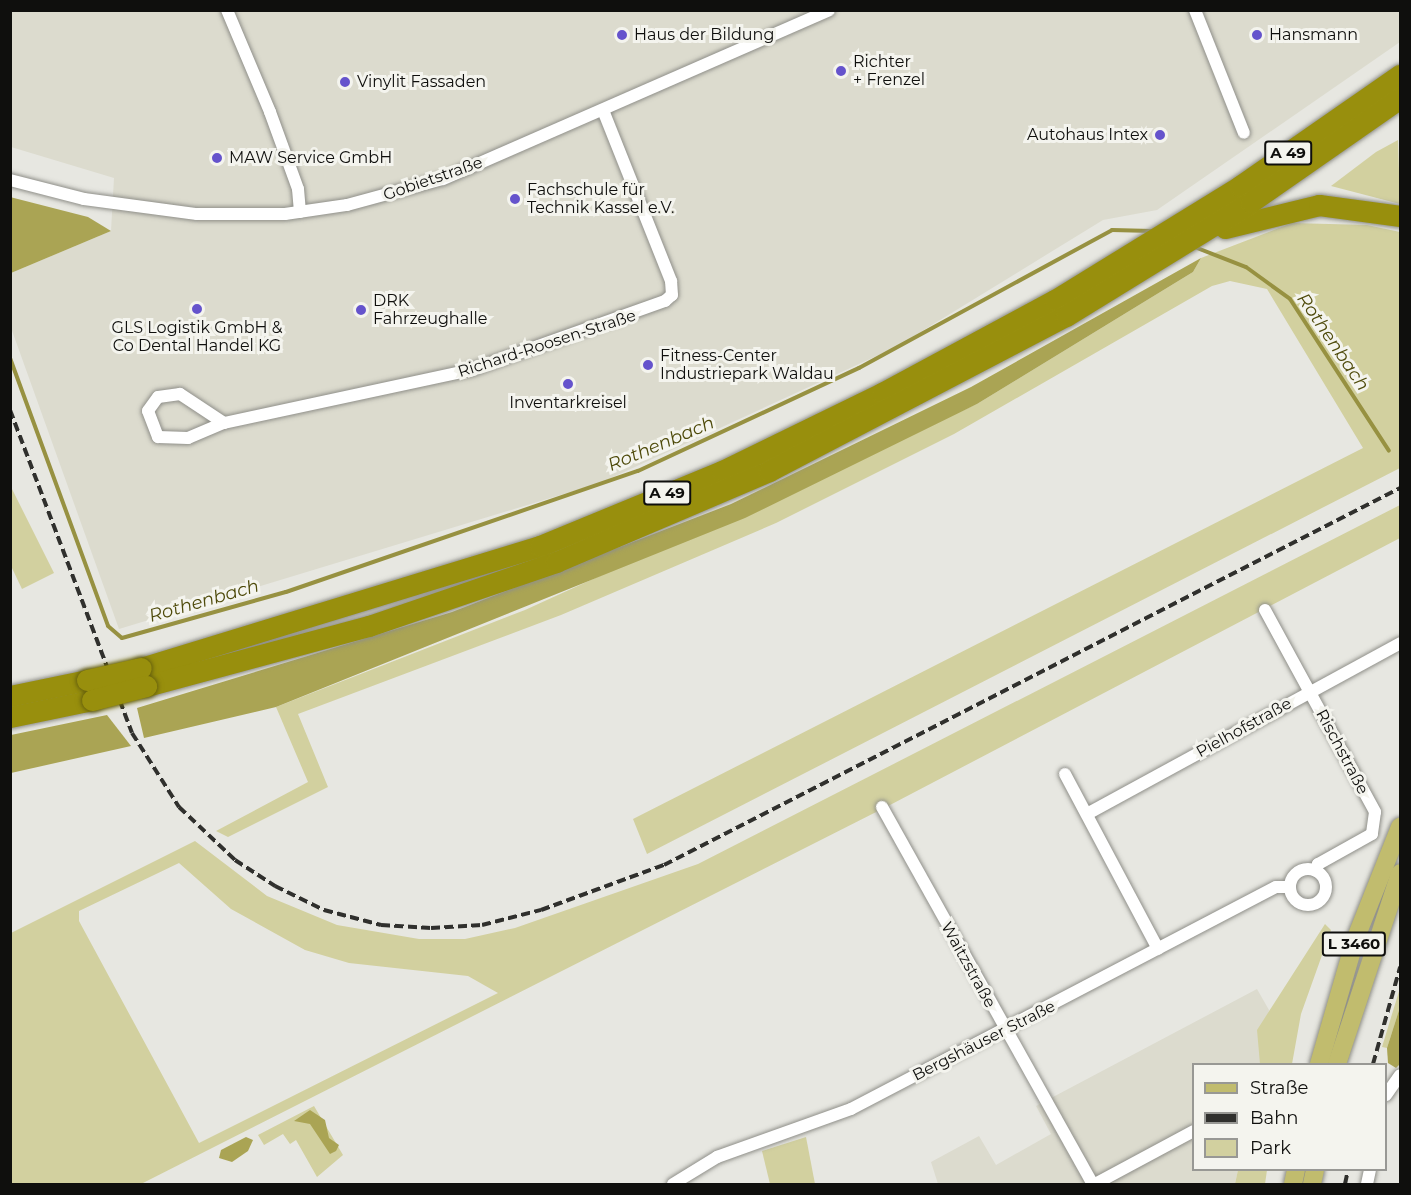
<!DOCTYPE html>
<html>
<head>
<meta charset="utf-8">
<style>
	body { margin:0 }
	#map { position:relative; width:1411px; height:1195px; overflow:hidden; background:#e7e7e1; font-family:Montserrat,sans-serif }
	div>[style] { position:absolute }
	[style*='--x'] { left:calc(var(--x)*1px); top:calc(var(--y)*1px); width:calc(var(--w)*1px); rotate:calc(var(--a)*1deg) }
	.built>* { inset:0; background:#dcdbce }
	.green>* { inset:0; background:#d2d09f }
	.forest>* { inset:0; background:#aaa454 }
	.stream>* { height:4px; margin:-2px; padding:0 2px; transform-origin:2px; border-radius:2px; background:#979141 }
	.roads { filter:drop-shadow(0 0 2px #8f8f89) drop-shadow(0 0 2px #8f8f89) }
	.minor>* { height:12px; margin:-6px; padding:0 6px; transform-origin:6px; border-radius:6px; background:#fff }
	.minor>.ring { margin:-6px; padding:0; box-sizing:content-box; background:none; border:12px solid #fff; border-radius:50% }
	.primary>* { height:18px; margin:-9px; padding:0 9px; transform-origin:9px; border-radius:9px; background:#c1bc6e }
	.motorway>* { height:21px; margin:-10.5px; padding:0 10.5px; transform-origin:10.5px; border-radius:10.5px; background:#988f0d }
	.rail>* { height:4px; margin-top:-2px; transform-origin:0; background:repeating-linear-gradient(90deg,#30302d 0 9px,transparent 0 13.5px) }
	.bridges { filter:drop-shadow(0 0 2px #68620d) drop-shadow(0 0 2px #68620d) }
	.motorway-bridge>* { height:21px; margin:-10.5px; padding:0 10.5px; transform-origin:10.5px; border-radius:10.5px; background:#988f0d }
	.dots>* { width:16px; height:16px; translate:-50% -50%; box-sizing:border-box; border:3px solid #f4f4ee; border-radius:50% }
	span { translate:-50% -50%; white-space:nowrap; text-align:center; line-height:1.15; -webkit-text-stroke:6px #f4f4ee; paint-order:stroke }
	.shield-label span { padding:2px 4px; background:#f4f4ee; border:2px solid; border-radius:4px; -webkit-text-stroke-width:0 }
	.shield-label { font-size:15px; color:#0f0f0d; font-weight:700 }
	.poi-label { font-size:16px; color:#0f0f0d }
	.left { translate:0 -50%; text-align:left }
	.right { translate:-100% -50%; text-align:right }
	.street-label { font-size:16px; color:#0f0f0d }
	.water-label { font-size:18px; color:#4e4a0a; font-style:italic }
	.frame { position:absolute; inset:0; border:12px solid #0f0f0d; pointer-events:none }
	.legend { position:absolute; left:1192px; top:1063px; width:195px; height:108px; box-sizing:border-box; background:#f4f4ee; border:2px solid #989894; margin:0; padding:8px 10px; list-style:none; font-size:18px; color:#0f0f0d }
	.legend li { display:flex; align-items:center; gap:12px; height:30px }
	.legend b { width:30px; border:2px solid #989894 }
</style>
</head>
<body>
<div id="map">
	<div class="built">
		<div style="clip-path:polygon(1400px 10px,1400px 42px,1157px 210px,1103px 220px,896px 347px,600px 483px,119px 629px,10px 325px,11px 273px,111px 231px,114px 178px,11px 147px,10px 11px)"></div>
		<div style="clip-path:polygon(1257px 989px,1269px 1010px,1260px 1064px,1194px 1064px,1194px 1170px,1238px 1170px,1235px 1184px,938px 1184px,931px 1162px,979px 1136px,996px 1165px,1051px 1134px,1036px 1106px)"></div>
	</div>
	<div class="green">
		<div style="clip-path:polygon(1398px 140px,1400px 204px,1331px 186px,1376px 152px)"></div>
		<div style="clip-path:polygon(1292px 223px,1367px 225px,1400px 232px,1400px 468px,647px 854px,633px 819px,1363px 448px,1267px 289px,1230px 281px,1212px 286px,954px 434px,776px 523px,561px 615px,298px 714px,328px 787px,228px 837px,216px 831px,308px 782px,276px 707px,525px 610px,977px 404px,1193px 272px,1201px 258px)"></div>
		<div style="clip-path:polygon(10px 485px,54px 573px,22px 589px,11px 566px)"></div>
		<div style="clip-path:polygon(evenodd,1400px 505px,1400px 538px,890px 805px,141px 1184px,11px 1184px,11px 933px,195px 841px,267px 896px,337px 925px,419px 939px,465px 939px,515px 928px,698px 864px,1400px 505px,179px 863px,231px 909px,305px 950px,349px 963px,468px 976px,498px 993px,199px 1143px,79px 921px,79px 911px,179px 863px)"></div>
		<div style="clip-path:polygon(1325px 924px,1331px 930px,1301px 1014px,1292px 1064px,1260px 1064px,1257px 1030px)"></div>
		<div style="clip-path:polygon(1400px 988px,1400px 1007px,1387px 1048px,1382px 1047px)"></div>
		<div style="clip-path:polygon(314px 1106px,343px 1155px,317px 1177px,296px 1140px,290px 1144px,283px 1134px,264px 1145px,258px 1135px)"></div>
		<div style="clip-path:polygon(806px 1137px,815px 1184px,770px 1184px,762px 1151px)"></div>
		<div style="clip-path:polygon(1238px 1170px,1267px 1170px,1265px 1184px,1235px 1184px)"></div>
	</div>
	<div class="forest">
		<div style="clip-path:polygon(10px 197px,88px 217px,111px 231px,11px 273px)"></div>
		<div style="clip-path:polygon(1201px 258px,1193px 272px,977px 404px,745px 518px,276px 707px,144px 738px,137px 708px,452px 612px,731px 504px,971px 387px)"></div>
		<div style="clip-path:polygon(107px 715px,131px 746px,11px 773px,11px 735px)"></div>
		<div style="clip-path:polygon(1400px 1007px,1400px 1064px,1396px 1068px,1388px 1063px,1387px 1048px)"></div>
		<div style="clip-path:polygon(310px 1110px,325px 1120px,329px 1138px,339px 1145px,336px 1151px,330px 1154px,310px 1124px,294px 1121px)"></div>
		<div style="clip-path:polygon(246px 1137px,253px 1140px,248px 1151px,232px 1162px,219px 1158px,221px 1150px)"></div>
	</div>
	<div class="stream">
		<div style="--x:1192;--y:246;--w:58;--a:21.3"></div>
		<div style="--x:1246;--y:267;--w:54;--a:36"></div>
		<div style="--x:1290;--y:299;--w:181;--a:56.9"></div>
		<div style="--x:10;--y:358;--w:285;--a:69.9"></div>
		<div style="--x:108;--y:626;--w:18;--a:41"></div>
		<div style="--x:122;--y:638;--w:170;--a:-15.7"></div>
		<div style="--x:286;--y:592;--w:372;--a:-19"></div>
		<div style="--x:638;--y:471;--w:244;--a:-25"></div>
		<div style="--x:859;--y:368;--w:288;--a:-28.6"></div>
		<div style="--x:1112;--y:230;--w:40;--a:1.4"></div>
	</div>
	<div class="roads">
		<div class="minor">
			<div style="--x:227;--y:10;--w:111;--a:67.1"></div>
			<div style="--x:270;--y:112;--w:82;--a:70"></div>
			<div style="--x:298;--y:189;--w:23;--a:85"></div>
			<div style="--x:1195;--y:10;--w:132;--a:68.3"></div>
			<div style="--x:10;--y:180;--w:76;--a:14.4"></div>
			<div style="--x:84;--y:199;--w:114;--a:7.6"></div>
			<div style="--x:197;--y:214;--w:88;--a:0"></div>
			<div style="--x:285;--y:214;--w:63;--a:-8.3"></div>
			<div style="--x:347;--y:205;--w:99;--a:-15.2"></div>
			<div style="--x:443;--y:179;--w:421;--a:-23.6"></div>
			<div style="--x:224;--y:423;--w:53;--a:-146.6"></div>
			<div style="--x:180;--y:394;--w:22;--a:172"></div>
			<div style="--x:158;--y:397;--w:17;--a:126"></div>
			<div style="--x:148;--y:411;--w:28;--a:69"></div>
			<div style="--x:158;--y:437;--w:30;--a:2"></div>
			<div style="--x:188;--y:438;--w:39;--a:-23"></div>
			<div style="--x:224;--y:423;--w:253;--a:-12.1"></div>
			<div style="--x:471;--y:370;--w:206;--a:-19.6"></div>
			<div style="--x:665;--y:301;--w:9;--a:-41"></div>
			<div style="--x:672;--y:295;--w:14;--a:-94"></div>
			<div style="--x:671;--y:281;--w:184;--a:-111.7"></div>
			<div style="--x:1265;--y:610;--w:230;--a:61.4"></div>
			<div style="--x:1375;--y:812;--w:22;--a:98"></div>
			<div style="--x:1372;--y:834;--w:62;--a:150.9"></div>
			<div style="--x:1318;--y:864;--w:7;--a:106"></div>
			<div style="--x:1065;--y:774;--w:198;--a:62"></div>
			<div style="--x:882;--y:807;--w:432;--a:60.8"></div>
			<div style="--x:1087;--y:814;--w:357;--a:-28.6"></div>
			<div class="ring" style="left:1290px;top:869px;width:24px;height:24px"></div>
			<div style="--x:1386;--y:1095;--w:24;--a:-55"></div>
			<div style="--x:673;--y:1184;--w:52;--a:-31.5"></div>
			<div style="--x:717;--y:1157;--w:142;--a:-19.7"></div>
			<div style="--x:851;--y:1109;--w:479;--a:-27.6"></div>
			<div style="--x:1276;--y:887;--w:14;--a:0"></div>
			<div style="--x:1095;--y:1184;--w:112;--a:-28.2"></div>
			<div style="--x:1367;--y:1184;--w:14;--a:-78"></div>
		</div>
		<div class="primary">
			<div style="--x:1319;--y:1064;--w:129;--a:-73.8"></div>
			<div style="--x:1355;--y:940;--w:122;--a:-68.3"></div>
			<div style="--x:1337;--y:1064;--w:201;--a:-71.7"></div>
			<div style="--x:1293;--y:1184;--w:14;--a:-78"></div>
			<div style="--x:1312;--y:1184;--w:14;--a:-78"></div>
		</div>
		<div class="motorway">
			<div style="--x:1225;--y:228;--w:97;--a:-13.7"></div>
			<div style="--x:1319;--y:205;--w:82;--a:7.7"></div>
			<div style="--x:141;--y:668;--w:417;--a:-17"></div>
			<div style="--x:540;--y:546;--w:197;--a:-22.4"></div>
			<div style="--x:722;--y:471;--w:178;--a:-26"></div>
			<div style="--x:882;--y:393;--w:196;--a:-28.3"></div>
			<div style="--x:1055;--y:300;--w:217;--a:-31.6"></div>
			<div style="--x:1240;--y:186;--w:195;--a:-34.8"></div>
			<div style="--x:146;--y:686;--w:231;--a:-15.1"></div>
			<div style="--x:369;--y:626;--w:198;--a:-18.9"></div>
			<div style="--x:556;--y:562;--w:232;--a:-23.1"></div>
			<div style="--x:769;--y:471;--w:335;--a:-27.6"></div>
			<div style="--x:1066;--y:316;--w:217;--a:-31.6"></div>
			<div style="--x:1251;--y:202;--w:182;--a:-34.9"></div>
			<div style="--x:10;--y:696;--w:79;--a:-11.7"></div>
			<div style="--x:10;--y:717;--w:84;--a:-11.7"></div>
		</div>
	</div>
	<div class="rail">
		<div style="--x:10;--y:410;--w:345;--a:69.3"></div>
		<div style="--x:132;--y:733;--w:88;--a:57.6"></div>
		<div style="--x:179;--y:807;--w:77;--a:43.4"></div>
		<div style="--x:235;--y:860;--w:48;--a:33"></div>
		<div style="--x:275;--y:886;--w:55;--a:26.1"></div>
		<div style="--x:324;--y:910;--w:59;--a:14.7"></div>
		<div style="--x:381;--y:925;--w:50;--a:3.4"></div>
		<div style="--x:431;--y:928;--w:51;--a:-3.4"></div>
		<div style="--x:482;--y:925;--w:61;--a:-14.3"></div>
		<div style="--x:541;--y:910;--w:131;--a:-20.1"></div>
		<div style="--x:664;--y:865;--w:827;--a:-27.12"></div>
		<div style="--x:1373;--y:1064;--w:101;--a:-74.4"></div>
		<div style="--x:1345;--y:1184;--w:14;--a:-78"></div>
	</div>
	<div class="bridges">
		<div class="motorway-bridge">
			<div style="--x:87;--y:680;--w:55;--a:-12.5"></div>
			<div style="--x:92;--y:700;--w:56;--a:-14.5"></div>
		</div>
	</div>
	<div class="dots">
		<div style="left:622px;top:35px;background:#6553cc"></div>
		<div style="left:1257px;top:35px;background:#6553cc"></div>
		<div style="left:841px;top:71px;background:#6553cc"></div>
		<div style="left:345px;top:82px;background:#6553cc"></div>
		<div style="left:1160px;top:135px;background:#6553cc"></div>
		<div style="left:217px;top:158px;background:#6553cc"></div>
		<div style="left:515px;top:199px;background:#6553cc"></div>
		<div style="left:197px;top:309px;background:#6553cc"></div>
		<div style="left:361px;top:310px;background:#6553cc"></div>
		<div style="left:648px;top:365px;background:#6553cc"></div>
		<div style="left:568px;top:384px;background:#6553cc"></div>
	</div>
	<div class="shield-label">
		<span style="left:1288px;top:153px">A 49</span>
		<span style="left:667px;top:493px">A 49</span>
		<span style="left:1354px;top:944px">L 3460</span>
	</div>
	<div class="poi-label">
		<span class="left" style="left:634px;top:35px">Haus der Bildung</span>
		<span class="left" style="left:1269px;top:35px">Hansmann</span>
		<span class="left" style="left:853px;top:71px">Richter<br>+ Frenzel</span>
		<span class="left" style="left:357px;top:82px">Vinylit Fassaden</span>
		<span class="right" style="left:1148px;top:135px">Autohaus Intex</span>
		<span class="left" style="left:229px;top:158px">MAW Service GmbH</span>
		<span class="left" style="left:527px;top:199px">Fachschule für<br>Technik Kassel e.V.</span>
		<span class="left" style="left:373px;top:310px">DRK<br>Fahrzeughalle</span>
		<span style="left:197px;top:337px">GLS Logistik GmbH &amp;<br>Co Dental Handel KG</span>
		<span class="left" style="left:660px;top:365px">Fitness-Center<br>Industriepark Waldau</span>
		<span style="left:568px;top:403px">Inventarkreisel</span>
	</div>
	<div class="street-label">
		<span style="left:433px;top:179px;rotate:-19deg">Gobietstraße</span>
		<span style="left:547px;top:344px;rotate:-18deg">Richard-Roosen-Straße</span>
		<span style="left:1244px;top:728px;rotate:-29deg">Pielhofstraße</span>
		<span style="left:1342px;top:752px;rotate:62deg">Rischstraße</span>
		<span style="left:968px;top:965px;rotate:61deg">Waitzstraße</span>
		<span style="left:984px;top:1041px;rotate:-27deg">Bergshäuser Straße</span>
	</div>
	<div class="water-label">
		<span style="left:1333px;top:342px;rotate:56deg">Rothenbach</span>
		<span style="left:661px;top:444px;rotate:-23deg">Rothenbach</span>
		<span style="left:204px;top:601px;rotate:-16deg">Rothenbach</span>
	</div>
	<div class="frame"></div>
	<ul class="legend">
	<li><b style="height:8px;background:#c1bc6e"></b>Straße</li>
	<li><b style="height:8px;background:#30302d"></b>Bahn</li>
	<li><b style="height:16px;background:#d2d09f"></b>Park</li>
	</ul>
</div>
</body>
</html>
